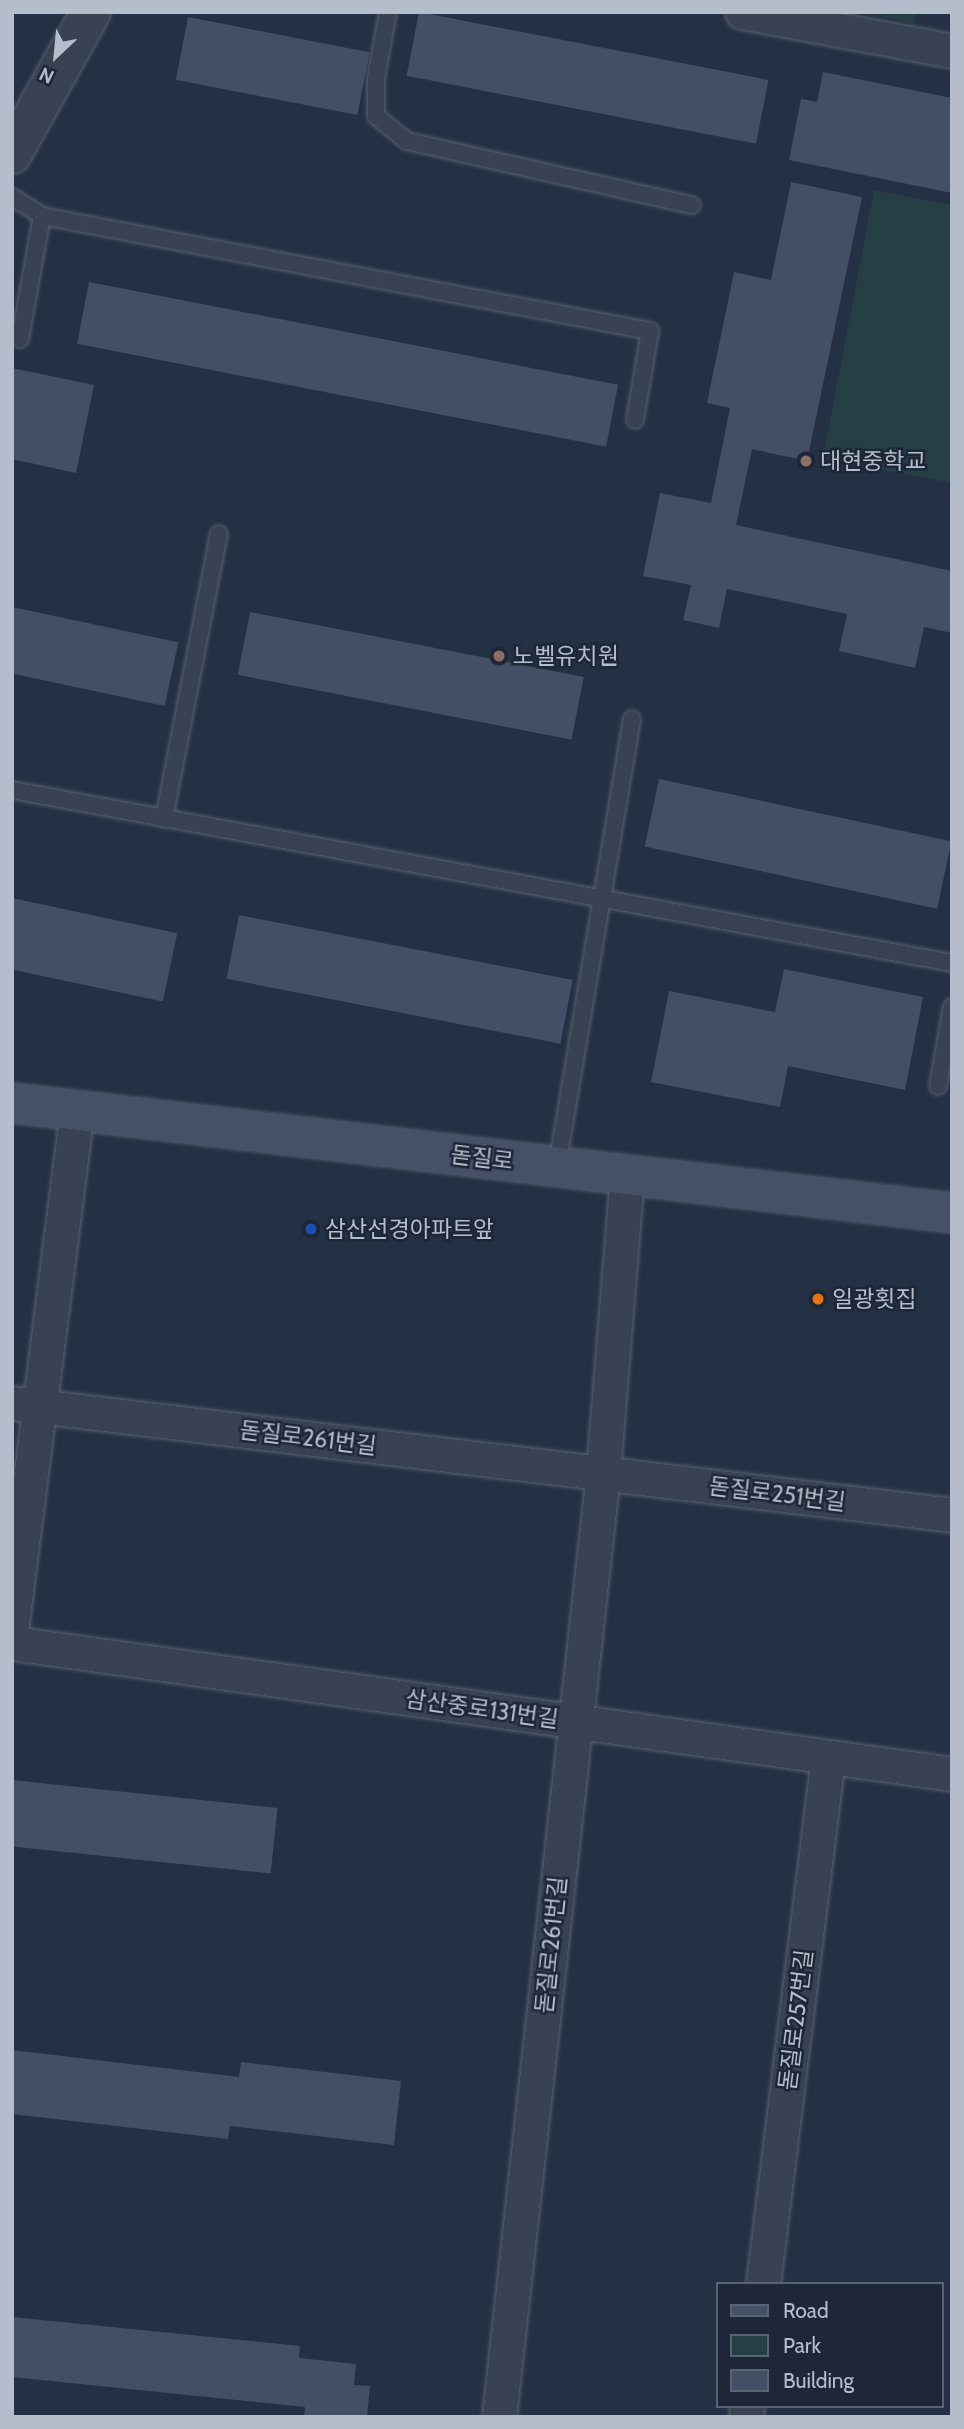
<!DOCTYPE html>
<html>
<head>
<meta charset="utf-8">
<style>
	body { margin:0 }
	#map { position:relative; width:964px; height:2429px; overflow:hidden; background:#243043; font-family:Cabin,"Noto Sans KR",sans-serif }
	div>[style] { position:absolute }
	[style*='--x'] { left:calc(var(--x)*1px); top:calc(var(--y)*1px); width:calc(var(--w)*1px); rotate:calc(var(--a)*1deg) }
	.green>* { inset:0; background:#263f44 }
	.building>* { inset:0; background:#424f65; transform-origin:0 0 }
	.roads { filter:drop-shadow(0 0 2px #566070) drop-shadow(0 0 2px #566070) }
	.service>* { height:16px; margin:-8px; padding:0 8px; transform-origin:8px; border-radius:8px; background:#384252 }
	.minor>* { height:33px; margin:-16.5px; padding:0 16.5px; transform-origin:16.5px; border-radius:16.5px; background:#384252 }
	.tertiary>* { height:38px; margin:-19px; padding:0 19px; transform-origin:19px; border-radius:19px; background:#384252 }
	.secondary>* { height:38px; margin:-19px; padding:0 19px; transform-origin:19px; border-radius:19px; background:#465066 }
	.dots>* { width:19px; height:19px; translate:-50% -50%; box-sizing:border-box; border:4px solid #1d2738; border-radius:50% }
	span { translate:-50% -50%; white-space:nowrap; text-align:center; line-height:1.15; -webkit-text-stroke:5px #1d2738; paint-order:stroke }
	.poi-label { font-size:23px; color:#b5bdcc }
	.left { translate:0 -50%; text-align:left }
	.street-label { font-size:23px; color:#b5bdcc }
	.frame { position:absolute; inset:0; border:14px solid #b5bdcc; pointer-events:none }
	.legend { position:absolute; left:716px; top:2282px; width:228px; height:126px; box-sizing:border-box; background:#1d2738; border:2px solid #5a6373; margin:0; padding:9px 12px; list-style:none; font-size:21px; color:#b5bdcc }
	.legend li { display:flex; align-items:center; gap:14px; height:35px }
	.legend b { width:35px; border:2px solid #5a6373 }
	.north { position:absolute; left:21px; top:21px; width:70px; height:70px; -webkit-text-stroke:5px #1d2738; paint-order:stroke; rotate:206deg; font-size:19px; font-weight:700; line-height:28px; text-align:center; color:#b5bdcc }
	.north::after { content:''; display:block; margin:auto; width:24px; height:32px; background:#b5bdcc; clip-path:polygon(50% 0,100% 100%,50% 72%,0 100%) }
</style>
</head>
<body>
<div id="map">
	<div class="green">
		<div style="clip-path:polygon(859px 12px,916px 12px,913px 23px)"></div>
		<div style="clip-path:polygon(874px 190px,952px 205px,952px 483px,823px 458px)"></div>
	</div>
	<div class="building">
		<div style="left:419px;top:12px;width:356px;height:65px;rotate:11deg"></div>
		<div style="left:188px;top:17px;width:185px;height:64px;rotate:11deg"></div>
		<div style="clip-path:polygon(823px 72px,952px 98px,952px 193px,789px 160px,801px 99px,817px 102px)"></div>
		<div style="clip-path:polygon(791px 182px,862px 197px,807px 461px,752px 449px,736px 525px,952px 571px,952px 633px,924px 627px,915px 668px,839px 651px,847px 614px,727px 589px,719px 628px,683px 620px,691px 585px,643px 576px,660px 493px,711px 503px,730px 408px,707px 403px,734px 272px,771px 280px)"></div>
		<div style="left:89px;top:282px;width:539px;height:63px;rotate:11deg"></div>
		<div style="clip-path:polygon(12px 368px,94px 385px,76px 473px,12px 459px)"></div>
		<div style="left:12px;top:607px;width:170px;height:65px;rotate:12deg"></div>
		<div style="left:250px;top:612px;width:340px;height:64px;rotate:11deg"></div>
		<div style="left:659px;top:779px;width:299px;height:69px;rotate:12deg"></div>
		<div style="left:12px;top:898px;width:169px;height:70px;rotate:12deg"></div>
		<div style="left:239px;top:915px;width:340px;height:65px;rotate:11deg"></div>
		<div style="clip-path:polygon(784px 969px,923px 997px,905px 1090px,788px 1066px,780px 1107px,651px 1082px,669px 991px,775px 1012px)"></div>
		<div style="left:12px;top:1780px;width:267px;height:66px;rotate:6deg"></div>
		<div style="clip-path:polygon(12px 2050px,239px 2077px,241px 2062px,401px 2081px,394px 2145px,230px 2126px,228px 2139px,12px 2114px)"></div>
		<div style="clip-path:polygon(12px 2317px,300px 2346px,299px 2358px,356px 2364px,354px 2385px,370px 2386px,367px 2417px,304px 2417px,305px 2407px,12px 2377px)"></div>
	</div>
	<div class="roads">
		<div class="service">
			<div style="--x:388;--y:12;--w:67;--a:100.3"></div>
			<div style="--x:376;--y:78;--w:38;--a:90"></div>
			<div style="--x:376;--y:116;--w:40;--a:39"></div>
			<div style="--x:407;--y:141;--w:292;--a:12.7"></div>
			<div style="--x:12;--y:197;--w:36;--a:32"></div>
			<div style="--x:42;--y:216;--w:619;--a:10.71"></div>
			<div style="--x:650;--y:331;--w:90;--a:99.6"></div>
			<div style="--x:20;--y:339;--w:125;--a:-79.9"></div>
			<div style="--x:12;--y:790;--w:956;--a:10.43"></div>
			<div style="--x:164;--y:819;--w:290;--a:-79.1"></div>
			<div style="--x:938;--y:1086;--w:80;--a:-80"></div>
			<div style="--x:557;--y:1167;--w:454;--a:-80.5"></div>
		</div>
		<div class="minor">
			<div style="--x:742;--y:12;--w:214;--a:10.5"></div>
			<div style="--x:12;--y:1403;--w:947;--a:6.79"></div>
			<div style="--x:12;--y:1623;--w:517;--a:-82.78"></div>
			<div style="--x:12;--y:1643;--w:949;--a:7.93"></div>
			<div style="--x:763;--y:2284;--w:531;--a:-82.97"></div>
			<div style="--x:499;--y:2417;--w:950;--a:-83.71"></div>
			<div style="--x:603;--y:1473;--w:299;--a:-85.4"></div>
			<div style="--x:746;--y:2417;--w:11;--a:-85"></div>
		</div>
		<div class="tertiary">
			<div style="--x:12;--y:154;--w:162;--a:-60.9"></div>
		</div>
		<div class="secondary">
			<div style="--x:12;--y:1103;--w:946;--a:6.67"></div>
		</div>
	</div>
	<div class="dots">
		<div style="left:806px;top:461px;background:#8d6e63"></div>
		<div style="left:499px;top:656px;background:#8d6e63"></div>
		<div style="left:311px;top:1229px;background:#1a4fb4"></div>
		<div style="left:818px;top:1299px;background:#e8710a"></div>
	</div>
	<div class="poi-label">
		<span class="left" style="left:820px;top:461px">대현중학교</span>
		<span class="left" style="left:513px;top:656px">노벨유치원</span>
		<span class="left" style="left:325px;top:1229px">삼산선경아파트앞</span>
		<span class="left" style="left:832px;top:1299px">일광횟집</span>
	</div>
	<div class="street-label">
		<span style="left:482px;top:1158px;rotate:7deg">돋질로</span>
		<span style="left:308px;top:1438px;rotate:7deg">돋질로261번길</span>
		<span style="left:777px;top:1494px;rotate:7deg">돋질로251번길</span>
		<span style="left:482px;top:1709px;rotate:8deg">삼산중로131번길</span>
		<span style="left:551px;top:1945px;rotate:-84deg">돋질로261번길</span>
		<span style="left:796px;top:2020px;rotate:-83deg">돋질로257번길</span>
	</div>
	<div class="frame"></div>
	<ul class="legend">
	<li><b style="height:9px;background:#465066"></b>Road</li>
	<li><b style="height:19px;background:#263f44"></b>Park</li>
	<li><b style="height:19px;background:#424f65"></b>Building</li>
	</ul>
	<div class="north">N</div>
</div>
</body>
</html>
